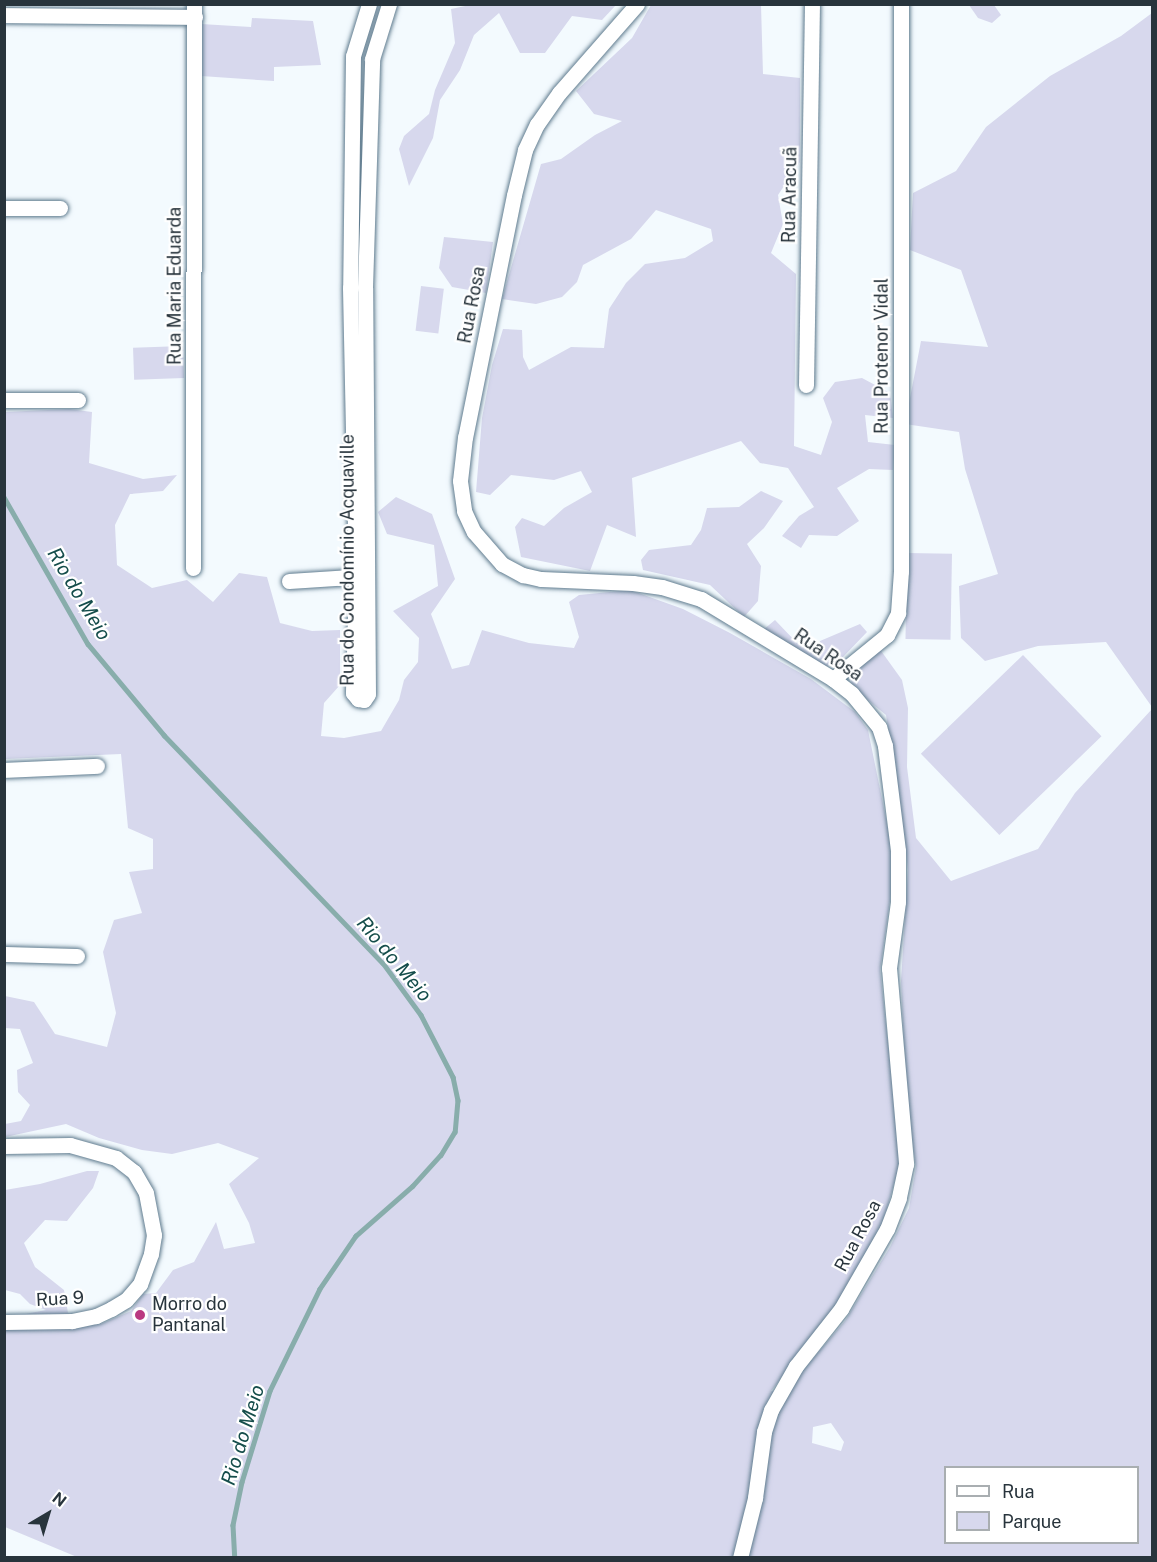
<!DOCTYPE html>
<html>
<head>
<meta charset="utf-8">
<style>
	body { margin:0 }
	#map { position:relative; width:1157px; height:1562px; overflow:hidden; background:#f3fafe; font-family:"Public Sans",sans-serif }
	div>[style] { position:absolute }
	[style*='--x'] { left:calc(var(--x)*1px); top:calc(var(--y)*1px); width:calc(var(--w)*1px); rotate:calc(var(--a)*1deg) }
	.green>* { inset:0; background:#d7d8ed; transform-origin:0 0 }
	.stream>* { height:4.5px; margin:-2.25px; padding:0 2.25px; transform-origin:2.25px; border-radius:2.25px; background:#88adab }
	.roads { filter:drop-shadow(0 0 2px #5f7b8e) drop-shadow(0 0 2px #5f7b8e) }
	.minor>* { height:15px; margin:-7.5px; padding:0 7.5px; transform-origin:7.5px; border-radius:7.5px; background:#fff }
	.dots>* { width:16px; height:16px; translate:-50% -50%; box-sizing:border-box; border:3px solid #fff; border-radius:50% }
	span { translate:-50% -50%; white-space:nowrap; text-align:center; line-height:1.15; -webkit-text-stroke:4.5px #fff; paint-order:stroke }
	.street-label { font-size:18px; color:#28343c }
	.poi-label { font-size:18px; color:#28343c }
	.left { translate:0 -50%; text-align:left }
	.water-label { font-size:20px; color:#154d4b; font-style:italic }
	.frame { position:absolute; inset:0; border:6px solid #28343c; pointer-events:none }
	.legend { position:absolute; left:944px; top:1466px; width:195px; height:78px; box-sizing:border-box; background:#fff; border:2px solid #a9aeb1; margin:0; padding:8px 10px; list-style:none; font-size:18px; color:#28343c }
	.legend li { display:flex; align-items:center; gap:12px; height:30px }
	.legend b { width:30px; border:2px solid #a9aeb1 }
	.north { position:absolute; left:18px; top:1484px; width:60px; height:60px; -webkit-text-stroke:4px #fff; paint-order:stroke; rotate:38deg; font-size:16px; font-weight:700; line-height:24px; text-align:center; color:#28343c }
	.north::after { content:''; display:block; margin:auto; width:21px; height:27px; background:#28343c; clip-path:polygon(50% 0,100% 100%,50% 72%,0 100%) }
</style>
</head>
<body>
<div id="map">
	<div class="green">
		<div style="clip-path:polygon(470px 5px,616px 5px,602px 20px,572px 16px,545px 53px,520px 53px,499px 13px,474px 35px,460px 70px,440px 100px,433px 138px,409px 186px,399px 149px,404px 136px,429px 114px,435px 90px,455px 43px,451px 9px)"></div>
		<div style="clip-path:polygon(651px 5px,761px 5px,763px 74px,800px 78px,800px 162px,778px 195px,783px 224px,771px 253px,796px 274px,794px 446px,821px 455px,832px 422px,823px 398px,835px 382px,862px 378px,890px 393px,893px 418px,865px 415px,868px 442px,895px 445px,893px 470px,869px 469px,837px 488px,859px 521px,837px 536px,809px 535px,801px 548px,782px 536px,799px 516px,814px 507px,788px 468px,760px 463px,741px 441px,632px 478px,636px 537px,607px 525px,590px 571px,521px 557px,515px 527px,522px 518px,544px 526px,564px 508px,592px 492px,581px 471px,554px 480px,511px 475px,490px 495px,476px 492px,482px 418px,492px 365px,503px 329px,522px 330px,523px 357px,529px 370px,571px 347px,604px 348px,609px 309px,626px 283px,645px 264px,685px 258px,713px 241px,711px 229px,656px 210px,631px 239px,583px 265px,577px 282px,562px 297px,536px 304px,502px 299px,541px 164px,561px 159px,595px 135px,622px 121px,594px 114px,576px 91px,632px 38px)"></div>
		<div style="clip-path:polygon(969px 5px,994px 5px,1001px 15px,992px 23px,978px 18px)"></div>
		<div style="clip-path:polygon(1152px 13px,1152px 707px,1106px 642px,1038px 646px,985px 661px,961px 638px,959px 586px,998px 574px,965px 469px,959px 432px,905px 424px,921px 341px,988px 347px,961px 270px,910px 250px,913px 193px,956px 171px,986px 127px,1050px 76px,1121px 36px)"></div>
		<div style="clip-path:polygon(252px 18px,313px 21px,321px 65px,274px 67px,274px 81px,201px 76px,201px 24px,251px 27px)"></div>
		<div style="clip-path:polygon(444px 237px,493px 242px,486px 293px,452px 287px,439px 268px)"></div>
		<div style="left:421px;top:286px;width:23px;height:45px;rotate:7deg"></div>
		<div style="left:183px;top:346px;width:32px;height:50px;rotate:88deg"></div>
		<div style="clip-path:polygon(evenodd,69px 409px,92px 412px,89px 463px,143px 479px,177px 475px,163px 491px,130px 494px,115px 525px,117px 565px,152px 588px,187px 580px,213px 602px,239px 573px,267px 577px,280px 623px,312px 631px,340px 630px,340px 685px,324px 703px,321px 736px,344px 738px,381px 731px,399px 700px,404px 680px,418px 662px,419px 638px,393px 611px,438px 586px,434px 545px,387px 534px,378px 512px,396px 497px,432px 514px,455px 579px,431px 614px,452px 669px,469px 665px,482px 630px,529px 643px,574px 648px,579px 637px,569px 602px,579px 595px,630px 590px,683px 609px,730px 633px,811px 679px,855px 712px,868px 730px,890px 838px,892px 886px,880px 970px,900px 1151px,897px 1174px,882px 1225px,841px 1302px,771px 1391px,786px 1390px,845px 1321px,890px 1247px,909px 1208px,916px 1167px,907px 1107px,903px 1024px,901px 981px,908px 870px,902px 816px,886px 715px,852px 687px,850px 674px,879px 648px,902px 680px,908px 708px,907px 767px,916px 838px,951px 881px,1038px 849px,1075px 793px,1152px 709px,1152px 1557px,77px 1557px,5px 1527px,5px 1318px,46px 1310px,30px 1304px,20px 1294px,5px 1290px,5px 1190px,40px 1184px,87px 1171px,99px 1171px,93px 1188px,67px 1221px,45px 1220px,24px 1243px,35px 1267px,64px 1290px,68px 1313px,101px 1324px,131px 1311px,143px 1294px,156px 1293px,173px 1270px,194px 1262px,216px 1222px,224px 1249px,255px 1243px,249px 1223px,229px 1184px,259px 1158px,218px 1143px,172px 1154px,142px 1150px,99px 1138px,66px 1124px,5px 1137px,5px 1124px,21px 1121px,30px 1105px,18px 1092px,17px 1070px,33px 1063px,20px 1029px,5px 1028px,5px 996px,34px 1002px,55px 1034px,107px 1047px,116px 1013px,103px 952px,114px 920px,142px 913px,129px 872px,153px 869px,153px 839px,128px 828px,121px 754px,5px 759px,5px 412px,69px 409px,831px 1423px,844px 1442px,841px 1451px,812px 1443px,813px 1427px,831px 1423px,69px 409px,946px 1468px,1138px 1468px,1138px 1542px,946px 1542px,946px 1468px)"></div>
		<div style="clip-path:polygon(761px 491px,783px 501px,764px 528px,747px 544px,761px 566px,758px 601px,744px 617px,710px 585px,643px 570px,641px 560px,649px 550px,691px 545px,701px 530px,707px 508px,739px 507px)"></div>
		<div style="left:907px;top:553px;width:45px;height:86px;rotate:1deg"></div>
		<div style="clip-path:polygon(775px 620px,797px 643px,816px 652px,820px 641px,860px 624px,867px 632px,843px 657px,824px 668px,763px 630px)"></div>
		<div style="left:1023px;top:655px;width:113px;height:142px;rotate:46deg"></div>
	</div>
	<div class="stream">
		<div style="--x:4;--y:497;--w:169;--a:60.3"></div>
		<div style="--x:88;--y:644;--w:119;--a:50.1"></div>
		<div style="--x:164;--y:735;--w:316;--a:46.2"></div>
		<div style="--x:383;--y:963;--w:64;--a:53.8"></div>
		<div style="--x:421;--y:1015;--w:70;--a:62.7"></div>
		<div style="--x:453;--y:1077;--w:24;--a:78"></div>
		<div style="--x:458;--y:1100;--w:32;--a:95"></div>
		<div style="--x:455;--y:1132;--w:27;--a:121"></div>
		<div style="--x:441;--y:1155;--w:42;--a:132.1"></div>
		<div style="--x:413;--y:1186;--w:76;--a:138.7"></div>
		<div style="--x:356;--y:1236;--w:64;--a:124.2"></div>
		<div style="--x:320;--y:1289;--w:114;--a:116.1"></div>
		<div style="--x:270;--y:1391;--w:95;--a:107.1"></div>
		<div style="--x:242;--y:1482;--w:44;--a:101.8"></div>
		<div style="--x:233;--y:1525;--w:33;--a:87"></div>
	</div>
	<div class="roads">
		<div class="minor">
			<div style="--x:369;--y:4;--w:54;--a:107.1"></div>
			<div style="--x:353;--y:56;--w:232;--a:90.7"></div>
			<div style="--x:350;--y:288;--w:289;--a:88.8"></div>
			<div style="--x:356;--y:577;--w:116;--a:91.5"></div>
			<div style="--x:353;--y:693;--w:8;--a:50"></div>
			<div style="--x:358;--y:699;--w:6;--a:9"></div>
			<div style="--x:364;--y:700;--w:7;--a:-56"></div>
			<div style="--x:368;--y:694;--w:406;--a:-90.4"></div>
			<div style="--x:365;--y:288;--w:229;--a:-88.2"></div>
			<div style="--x:372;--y:59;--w:58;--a:-72.8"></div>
			<div style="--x:637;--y:4;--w:118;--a:131.2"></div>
			<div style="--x:559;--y:93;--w:38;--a:125"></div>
			<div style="--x:537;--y:124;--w:29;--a:115"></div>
			<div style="--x:525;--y:150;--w:46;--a:103.7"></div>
			<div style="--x:514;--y:195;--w:247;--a:101.4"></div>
			<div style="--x:465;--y:437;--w:44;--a:96.5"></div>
			<div style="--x:460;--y:481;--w:30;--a:82"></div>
			<div style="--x:464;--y:511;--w:23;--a:65"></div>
			<div style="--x:474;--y:532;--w:43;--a:48.8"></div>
			<div style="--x:502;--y:564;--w:24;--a:28"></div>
			<div style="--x:523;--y:575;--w:18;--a:13"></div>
			<div style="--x:541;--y:579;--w:92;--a:2.5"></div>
			<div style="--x:633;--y:583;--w:29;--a:8"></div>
			<div style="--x:662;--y:587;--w:41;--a:17.1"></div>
			<div style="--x:701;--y:599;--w:154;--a:31.2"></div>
			<div style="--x:833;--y:679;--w:24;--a:38"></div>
			<div style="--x:852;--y:694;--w:43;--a:50.7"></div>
			<div style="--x:879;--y:727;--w:20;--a:72"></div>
			<div style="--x:885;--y:746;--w:106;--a:82.9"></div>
			<div style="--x:898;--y:851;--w:51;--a:90"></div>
			<div style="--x:898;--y:902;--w:67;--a:97.8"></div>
			<div style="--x:889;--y:968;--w:197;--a:85"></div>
			<div style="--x:906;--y:1164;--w:35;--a:102"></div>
			<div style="--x:899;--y:1198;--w:33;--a:111"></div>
			<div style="--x:887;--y:1229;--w:92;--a:119.9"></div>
			<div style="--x:841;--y:1309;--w:73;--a:128.3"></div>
			<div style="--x:796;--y:1366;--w:51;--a:119.6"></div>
			<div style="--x:771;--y:1410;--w:23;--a:108"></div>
			<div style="--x:764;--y:1432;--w:67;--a:97.8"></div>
			<div style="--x:755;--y:1498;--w:62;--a:104"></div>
			<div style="--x:4;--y:15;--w:191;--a:0.6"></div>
			<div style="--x:4;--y:208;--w:56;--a:0"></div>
			<div style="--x:806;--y:385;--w:381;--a:-89.1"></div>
			<div style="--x:4;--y:400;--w:74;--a:0"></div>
			<div style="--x:193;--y:568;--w:564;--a:-89.9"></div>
			<div style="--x:289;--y:581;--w:77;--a:-3.7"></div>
			<div style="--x:833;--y:679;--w:70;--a:-39.2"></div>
			<div style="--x:887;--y:635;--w:25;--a:-63"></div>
			<div style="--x:898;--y:613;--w:42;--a:-85.9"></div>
			<div style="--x:901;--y:571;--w:567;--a:-90"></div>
			<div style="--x:4;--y:770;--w:93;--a:-2.5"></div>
			<div style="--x:4;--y:954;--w:73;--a:1.6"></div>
			<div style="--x:4;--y:1146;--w:66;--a:-0.9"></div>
			<div style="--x:70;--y:1145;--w:48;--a:15.8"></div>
			<div style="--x:116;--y:1158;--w:23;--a:38"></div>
			<div style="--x:134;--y:1172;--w:24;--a:60"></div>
			<div style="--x:146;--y:1193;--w:43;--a:79.2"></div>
			<div style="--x:154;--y:1235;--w:19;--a:99"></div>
			<div style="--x:151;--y:1254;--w:32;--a:110"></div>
			<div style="--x:140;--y:1284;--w:21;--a:131"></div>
			<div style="--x:126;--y:1300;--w:17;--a:149"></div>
			<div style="--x:111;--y:1309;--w:17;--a:155"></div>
			<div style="--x:96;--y:1316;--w:25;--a:168"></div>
			<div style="--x:72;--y:1321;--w:68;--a:179.2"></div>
		</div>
	</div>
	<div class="dots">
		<div style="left:140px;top:1315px;background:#ba3880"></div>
	</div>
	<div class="street-label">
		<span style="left:790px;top:195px;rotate:-89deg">Rua Aracuã</span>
		<span style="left:175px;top:286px;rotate:-90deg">Rua Maria Eduarda</span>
		<span style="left:472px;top:305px;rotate:-79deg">Rua Rosa</span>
		<span style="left:882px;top:356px;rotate:-90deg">Rua Protenor Vidal</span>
		<span style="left:348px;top:560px;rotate:-90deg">Rua do Condomínio Acquaville</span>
		<span style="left:828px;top:655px;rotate:34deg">Rua Rosa</span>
		<span style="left:858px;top:1236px;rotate:-62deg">Rua Rosa</span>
		<span style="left:60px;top:1299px;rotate:-3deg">Rua 9</span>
	</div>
	<div class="poi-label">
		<span class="left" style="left:152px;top:1315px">Morro do<br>Pantanal</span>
	</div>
	<div class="water-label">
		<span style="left:79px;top:594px;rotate:59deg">Rio do Meio</span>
		<span style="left:394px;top:959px;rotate:50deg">Rio do Meio</span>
		<span style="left:243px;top:1435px;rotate:-73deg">Rio do Meio</span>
	</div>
	<div class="frame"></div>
	<ul class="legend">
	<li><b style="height:8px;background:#fff"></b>Rua</li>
	<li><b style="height:16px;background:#d7d8ed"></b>Parque</li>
	</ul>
	<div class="north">N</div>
</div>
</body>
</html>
